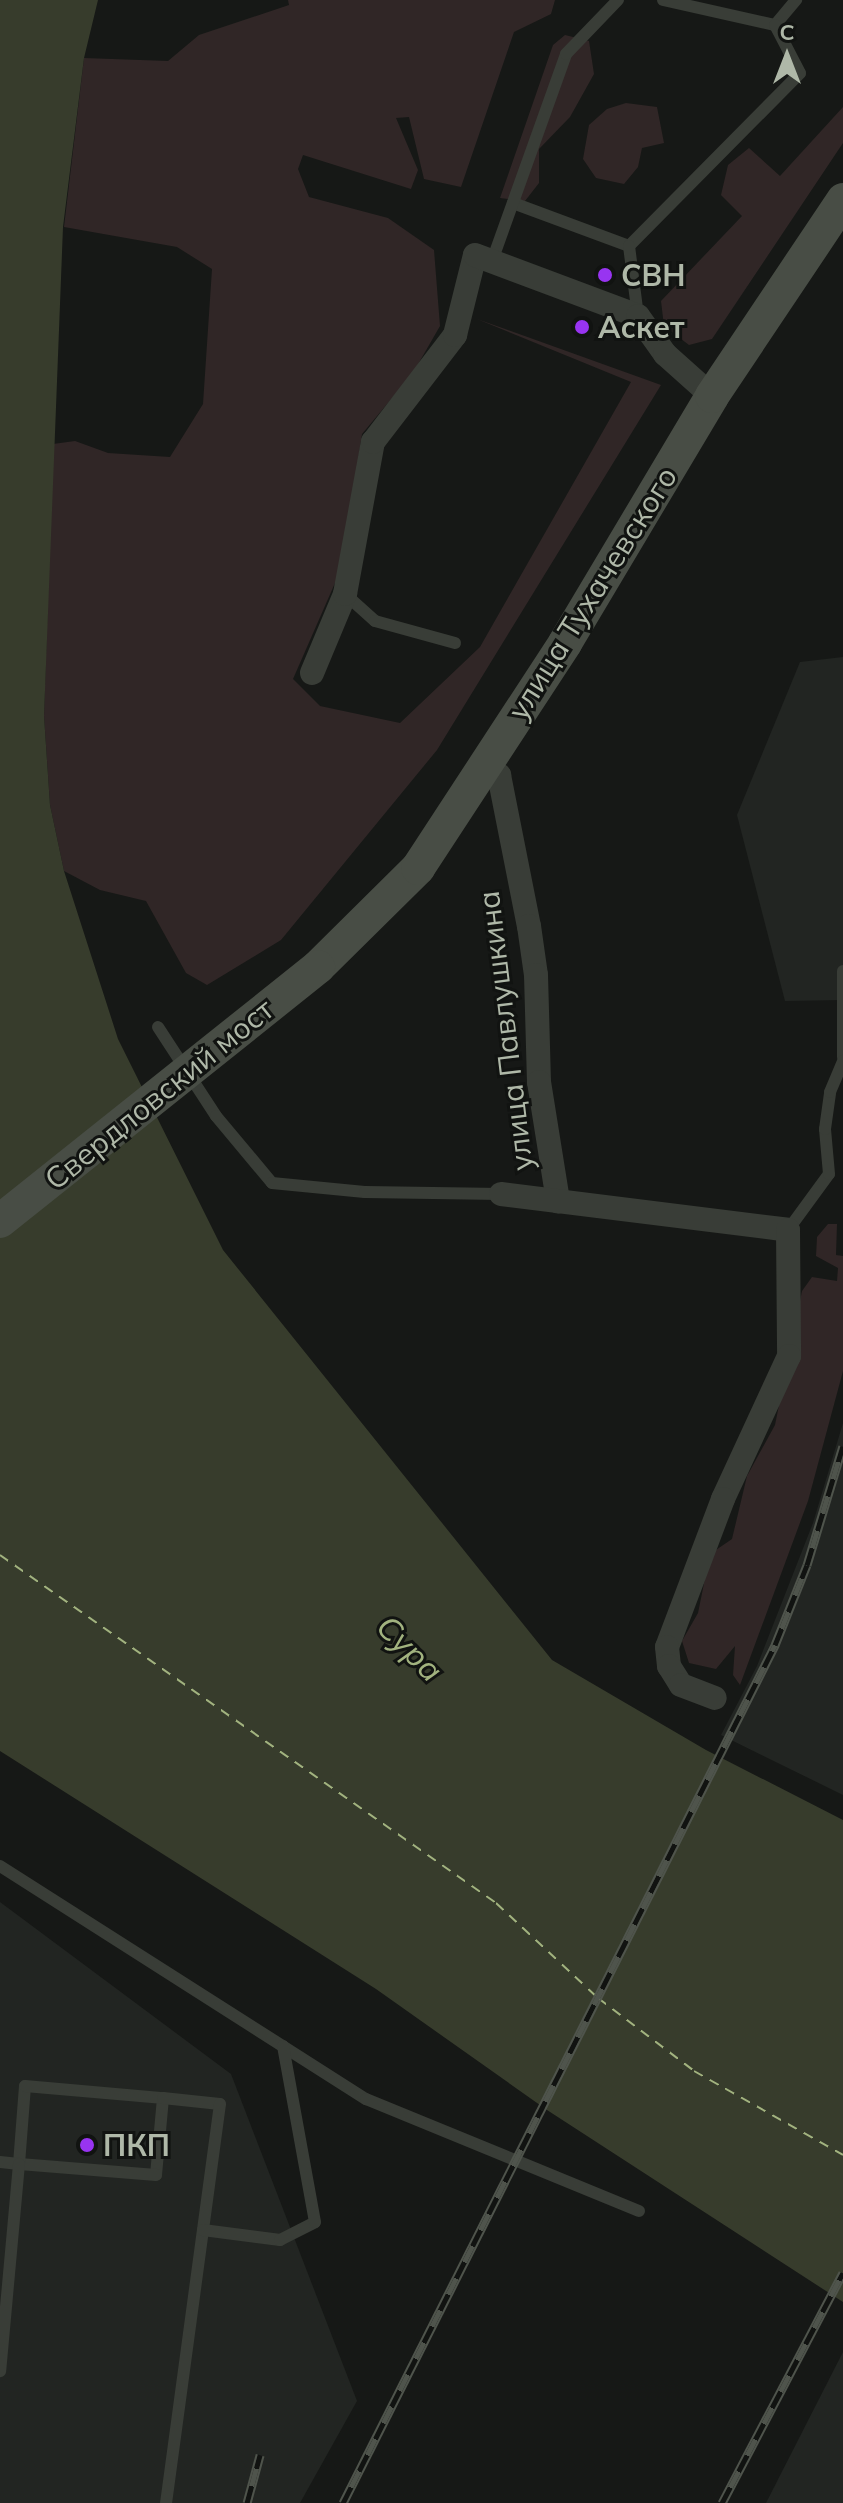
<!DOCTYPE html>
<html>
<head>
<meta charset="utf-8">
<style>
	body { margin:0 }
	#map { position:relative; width:843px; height:2503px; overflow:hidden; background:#161816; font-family:Mulish,sans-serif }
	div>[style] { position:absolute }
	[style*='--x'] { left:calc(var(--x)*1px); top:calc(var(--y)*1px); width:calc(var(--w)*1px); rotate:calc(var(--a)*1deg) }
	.built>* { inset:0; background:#222522 }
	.green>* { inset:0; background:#302626 }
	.water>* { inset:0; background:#373c2c }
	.ferry>* { height:2px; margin-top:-1px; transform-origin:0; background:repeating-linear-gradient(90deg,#a2b37f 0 10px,transparent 0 18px) }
	.service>* { height:12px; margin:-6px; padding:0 6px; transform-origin:6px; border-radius:6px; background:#393d37 }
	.minor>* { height:24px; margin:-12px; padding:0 12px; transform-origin:12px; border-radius:12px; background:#393d37 }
	.secondary>* { height:34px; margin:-17px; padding:0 17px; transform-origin:17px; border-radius:17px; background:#484d45 }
	.rail>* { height:9px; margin-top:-4.5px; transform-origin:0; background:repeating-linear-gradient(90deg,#111311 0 18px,#4f544c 0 36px); box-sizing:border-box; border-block:2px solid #4f544c }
	.secondary-bridge>* { height:34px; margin:-17px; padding:0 17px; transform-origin:17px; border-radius:17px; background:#484d45 }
	.dots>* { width:22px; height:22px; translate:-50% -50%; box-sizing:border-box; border:4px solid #111311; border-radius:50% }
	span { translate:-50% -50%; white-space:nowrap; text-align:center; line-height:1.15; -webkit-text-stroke:6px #111311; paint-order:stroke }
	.poi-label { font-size:30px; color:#afb8a8; font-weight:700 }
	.left { translate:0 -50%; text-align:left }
	.street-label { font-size:30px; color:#afb8a8 }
	.water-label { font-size:32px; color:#a2b37f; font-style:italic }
	.north { position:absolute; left:747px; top:16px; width:80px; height:80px; -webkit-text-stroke:6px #111311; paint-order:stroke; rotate:0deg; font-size:22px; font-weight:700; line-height:32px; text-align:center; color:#afb8a8 }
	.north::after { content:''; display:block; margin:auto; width:28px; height:36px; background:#afb8a8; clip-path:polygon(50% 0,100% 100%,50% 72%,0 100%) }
</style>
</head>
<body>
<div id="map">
	<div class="built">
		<div style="clip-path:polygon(843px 657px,843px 1000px,785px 1001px,737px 815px,800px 662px)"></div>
		<div style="clip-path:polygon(843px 1423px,843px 1795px,721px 1735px,757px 1666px,813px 1523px)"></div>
		<div style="clip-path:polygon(0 1902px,231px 2074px,357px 2401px,300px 2503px,0 2503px)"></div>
		<div style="clip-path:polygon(843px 2352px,843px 2503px,766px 2503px)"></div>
	</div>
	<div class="green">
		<div style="clip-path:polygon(288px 0,555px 0,551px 14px,514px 32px,461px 187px,424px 179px,409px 117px,396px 118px,418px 170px,411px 189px,303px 155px,298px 169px,309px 197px,388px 218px,434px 250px,440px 326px,413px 373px,362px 434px,342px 567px,293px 679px,320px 706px,400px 723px,480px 647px,631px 382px,477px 319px,661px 385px,437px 750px,281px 940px,207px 985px,186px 973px,146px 901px,100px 890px,64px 871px,50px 805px,44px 716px,53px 444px,75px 441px,108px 453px,170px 457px,203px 404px,212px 269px,177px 247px,64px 227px,84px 58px,168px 61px,199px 35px,289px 5px)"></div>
		<div style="clip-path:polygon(565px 35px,589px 41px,594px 74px,570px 117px,539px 149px,539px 183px,525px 201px,500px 198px,553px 45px)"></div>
		<div style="clip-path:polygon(626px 103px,657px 107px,664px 143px,642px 148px,638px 167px,624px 184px,596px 178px,583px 159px,589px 125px,607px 109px)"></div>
		<div style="clip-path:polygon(843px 107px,843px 143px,712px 339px,689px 345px,664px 326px,661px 301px,742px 216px,721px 195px,728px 165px,749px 148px,780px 176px)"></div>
		<div style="clip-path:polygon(828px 1224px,837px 1224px,836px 1255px,843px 1256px,843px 1371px,808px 1501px,740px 1685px,733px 1675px,735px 1646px,716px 1669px,689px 1663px,682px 1641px,698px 1613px,710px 1554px,732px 1539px,747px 1476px,775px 1425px,802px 1291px,812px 1277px,837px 1281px,838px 1268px,816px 1256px,817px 1237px)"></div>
	</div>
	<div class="water">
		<div style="clip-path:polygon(0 0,98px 0,84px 58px,63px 227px,44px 716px,50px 805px,64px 871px,118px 1039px,223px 1250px,552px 1660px,706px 1750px,843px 1820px,843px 2302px,547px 2110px,376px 1989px,0 1751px)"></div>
	</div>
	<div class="ferry">
		<div style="--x:0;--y:1555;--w:606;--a:35.05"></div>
		<div style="--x:496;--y:1903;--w:139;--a:43"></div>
		<div style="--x:598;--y:1998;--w:121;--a:37.2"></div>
		<div style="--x:694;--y:2071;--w:171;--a:29.4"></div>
	</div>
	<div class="service">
		<div style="--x:663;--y:0;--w:115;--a:12.6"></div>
		<div style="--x:775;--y:25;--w:33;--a:-50"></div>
		<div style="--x:513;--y:203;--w:124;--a:20.3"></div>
		<div style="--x:629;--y:246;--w:243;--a:-45.3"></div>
		<div style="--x:800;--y:73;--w:54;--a:-117.5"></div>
		<div style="--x:629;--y:246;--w:71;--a:82.7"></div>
		<div style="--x:492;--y:261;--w:220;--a:-70.3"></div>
		<div style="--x:566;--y:54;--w:75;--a:-46.1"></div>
		<div style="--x:345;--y:594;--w:40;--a:42"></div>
		<div style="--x:375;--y:621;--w:83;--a:15.4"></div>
		<div style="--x:843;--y:971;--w:86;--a:90"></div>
		<div style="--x:158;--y:1027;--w:106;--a:56.9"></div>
		<div style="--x:216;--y:1116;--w:87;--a:50.1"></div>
		<div style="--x:272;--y:1183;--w:93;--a:5.5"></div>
		<div style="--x:365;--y:1192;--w:136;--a:0.8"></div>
		<div style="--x:788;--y:1230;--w:69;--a:-53.8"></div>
		<div style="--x:829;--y:1174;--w:45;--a:-95.1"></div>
		<div style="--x:825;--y:1129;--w:37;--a:-82"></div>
		<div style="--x:830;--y:1092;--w:34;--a:-67"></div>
		<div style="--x:0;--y:1866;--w:434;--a:32.5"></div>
		<div style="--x:366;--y:2099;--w:295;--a:22.3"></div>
		<div style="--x:163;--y:2098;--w:77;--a:95.2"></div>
		<div style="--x:156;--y:2175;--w:137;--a:-175.4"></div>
		<div style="--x:19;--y:2164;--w:78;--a:-85.6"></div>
		<div style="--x:25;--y:2086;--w:139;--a:5"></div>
		<div style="--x:163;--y:2098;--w:57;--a:6"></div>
		<div style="--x:220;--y:2104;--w:403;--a:97.7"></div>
		<div style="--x:0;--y:2162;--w:19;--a:6"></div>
		<div style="--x:19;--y:2164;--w:208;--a:95.2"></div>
		<div style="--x:203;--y:2230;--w:78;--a:7.4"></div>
		<div style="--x:280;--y:2240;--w:39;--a:-27"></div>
		<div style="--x:315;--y:2222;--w:179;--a:-100.3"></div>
	</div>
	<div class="minor">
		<div style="--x:312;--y:673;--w:86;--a:-67.3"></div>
		<div style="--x:345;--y:594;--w:155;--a:-79.6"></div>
		<div style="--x:373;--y:442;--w:135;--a:-52.5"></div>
		<div style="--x:455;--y:335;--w:82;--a:-76"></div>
		<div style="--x:475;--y:255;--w:174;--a:20.5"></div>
		<div style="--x:638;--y:316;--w:47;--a:54.6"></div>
		<div style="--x:665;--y:354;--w:63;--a:41.8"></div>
		<div style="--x:485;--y:766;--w:17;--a:33"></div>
		<div style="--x:499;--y:775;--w:154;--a:78.8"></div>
		<div style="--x:529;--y:926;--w:49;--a:81.9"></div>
		<div style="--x:536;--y:975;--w:107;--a:88.4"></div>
		<div style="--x:539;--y:1082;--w:121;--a:80.9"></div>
		<div style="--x:501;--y:1194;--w:289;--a:7.1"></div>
		<div style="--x:788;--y:1230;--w:126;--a:89.5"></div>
		<div style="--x:789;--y:1356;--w:157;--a:114.8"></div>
		<div style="--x:723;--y:1499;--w:158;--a:110.7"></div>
		<div style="--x:667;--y:1647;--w:19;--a:84"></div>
		<div style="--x:669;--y:1666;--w:22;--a:58"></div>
		<div style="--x:681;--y:1685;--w:36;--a:21"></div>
	</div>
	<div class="secondary">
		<div style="--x:318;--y:967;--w:141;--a:-44.7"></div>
		<div style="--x:418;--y:868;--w:269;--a:-56.8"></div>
		<div style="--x:565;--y:643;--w:287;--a:-59.2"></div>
		<div style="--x:712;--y:396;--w:236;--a:-56.2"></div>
	</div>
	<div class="rail">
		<div style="--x:247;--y:2503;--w:50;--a:-74.8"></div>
		<div style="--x:343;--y:2503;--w:961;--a:-63.27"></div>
		<div style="--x:775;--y:1645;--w:86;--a:-68.2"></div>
		<div style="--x:807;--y:1565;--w:124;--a:-73.2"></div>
		<div style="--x:722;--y:2503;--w:260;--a:-62.3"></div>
	</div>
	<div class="secondary-bridge">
		<div style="--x:0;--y:1221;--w:407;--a:-38.6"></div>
	</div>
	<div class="dots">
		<div style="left:605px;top:275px;background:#9834f1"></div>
		<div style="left:582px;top:327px;background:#9834f1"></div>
		<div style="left:87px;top:2145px;background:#9834f1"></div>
	</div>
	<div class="poi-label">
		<span class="left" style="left:621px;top:275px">СВН</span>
		<span class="left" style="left:598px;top:327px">Аскет</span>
		<span class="left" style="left:103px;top:2145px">ПКП</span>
	</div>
	<div class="street-label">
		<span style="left:592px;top:593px;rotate:-58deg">улица Тухачевского</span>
		<span style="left:505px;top:1031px;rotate:-97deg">улица Павлушкина</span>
		<span style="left:159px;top:1094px;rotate:-39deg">Свердловский мост</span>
	</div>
	<div class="water-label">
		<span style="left:410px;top:1648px;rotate:45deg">Сура</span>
	</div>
	<div class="north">С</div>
</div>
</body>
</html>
